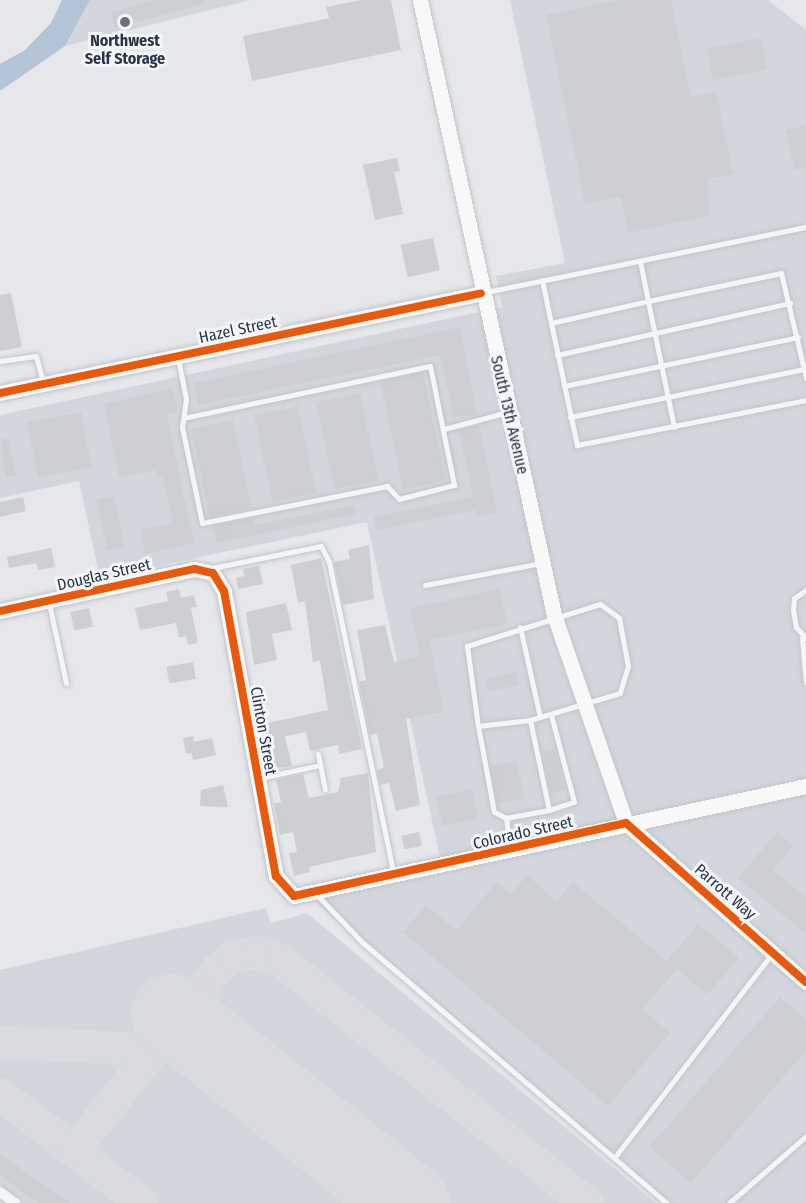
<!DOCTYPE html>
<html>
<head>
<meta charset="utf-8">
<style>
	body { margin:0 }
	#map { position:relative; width:806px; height:1203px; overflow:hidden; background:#e5e7ea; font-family:"Fira Sans Condensed",sans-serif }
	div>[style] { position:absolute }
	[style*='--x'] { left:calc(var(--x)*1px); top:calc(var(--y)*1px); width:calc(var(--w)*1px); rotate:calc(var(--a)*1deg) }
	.built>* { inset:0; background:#d3d7dd }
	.water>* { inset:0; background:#b2c4d6 }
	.taxiway>* { height:33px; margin:-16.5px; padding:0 16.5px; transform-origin:16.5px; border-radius:16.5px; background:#d9dbde }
	.runway>* { height:81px; margin:-40.5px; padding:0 40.5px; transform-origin:40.5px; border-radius:40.5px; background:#d9dbde }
	.building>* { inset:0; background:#cdcfd3; transform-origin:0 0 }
	.roads { filter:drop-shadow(0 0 2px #c3c5c8) drop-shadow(0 0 2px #c3c5c8) }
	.lane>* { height:5px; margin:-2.5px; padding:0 2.5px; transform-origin:2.5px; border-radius:2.5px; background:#f4f5f7 }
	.street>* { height:10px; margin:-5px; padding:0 5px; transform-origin:5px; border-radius:5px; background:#f4f5f7 }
	.secondary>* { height:15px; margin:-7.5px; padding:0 7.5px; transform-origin:7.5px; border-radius:7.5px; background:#f8f8f8 }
	.cycleway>* { height:8px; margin:-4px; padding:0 4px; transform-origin:4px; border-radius:4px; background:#e8590c }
	.dots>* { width:16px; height:16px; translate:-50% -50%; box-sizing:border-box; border:3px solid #f3f6f9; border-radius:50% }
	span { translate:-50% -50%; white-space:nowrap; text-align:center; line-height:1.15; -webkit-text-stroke:6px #f3f6f9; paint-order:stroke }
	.poi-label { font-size:16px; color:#293446; font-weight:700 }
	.street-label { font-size:16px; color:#293446 }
</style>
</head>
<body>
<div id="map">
	<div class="built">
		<div style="clip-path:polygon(90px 0,251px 0,65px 46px)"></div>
		<div style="clip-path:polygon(510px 0,768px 0,806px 30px,806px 1203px,668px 1203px,313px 900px,443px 871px,367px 522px,100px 578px,79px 481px,0 498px,0 415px,502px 307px,496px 276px,565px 263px)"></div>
		<div style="clip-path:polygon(266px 908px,271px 923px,307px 913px,656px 1203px,25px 1203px,0 1185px,0 970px)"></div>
	</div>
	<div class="water">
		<div style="clip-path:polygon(62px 0,90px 0,65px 46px,0 91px,0 64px,25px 50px,51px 23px)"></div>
	</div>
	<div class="taxiway">
		<div style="--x:0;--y:1042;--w:154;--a:2.6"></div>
		<div style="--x:0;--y:1094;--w:179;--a:37.5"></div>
		<div style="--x:74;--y:1150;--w:231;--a:-51.7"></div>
		<div style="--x:217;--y:969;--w:21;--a:-39"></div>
		<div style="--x:233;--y:956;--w:24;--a:-9"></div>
		<div style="--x:257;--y:952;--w:24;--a:19"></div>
		<div style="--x:280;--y:960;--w:392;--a:38.4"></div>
	</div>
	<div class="runway">
		<div style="--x:171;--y:1014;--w:304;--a:38.5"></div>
	</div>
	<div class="building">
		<div style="clip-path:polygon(155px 0,205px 0,206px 3px,115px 28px,111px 12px)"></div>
		<div style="clip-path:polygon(361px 0,391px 0,401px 50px,252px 81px,243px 36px,329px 18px,326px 7px)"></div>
		<div style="clip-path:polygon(617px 0,671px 0,691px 97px,716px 91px,733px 174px,708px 179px,709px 216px,628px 233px,621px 197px,585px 204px,546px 15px)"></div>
		<div style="left:761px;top:38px;width:32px;height:55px;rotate:79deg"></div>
		<div style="clip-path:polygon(806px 125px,806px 167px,794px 170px,786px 130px)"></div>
		<div style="clip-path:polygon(397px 158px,400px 171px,394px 172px,403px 214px,375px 220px,363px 165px)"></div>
		<div style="left:433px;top:238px;width:33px;height:33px;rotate:78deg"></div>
		<div style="clip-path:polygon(11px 293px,22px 347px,0 351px,0 295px)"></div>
		<div style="clip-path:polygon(460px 327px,477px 415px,453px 417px,440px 355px,198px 405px,194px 383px)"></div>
		<div style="left:423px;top:372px;width:111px;height:44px;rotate:78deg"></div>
		<div style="clip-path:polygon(173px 388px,178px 412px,167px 414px,194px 543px,145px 554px,140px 530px,173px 523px,163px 477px,157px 478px,155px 470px,119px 477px,104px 404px)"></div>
		<div style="left:360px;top:393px;width:89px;height:45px;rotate:78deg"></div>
		<div style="left:298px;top:406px;width:89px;height:45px;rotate:78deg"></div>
		<div style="left:81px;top:412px;width:56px;height:55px;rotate:79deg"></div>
		<div style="left:233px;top:420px;width:90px;height:43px;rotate:78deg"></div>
		<div style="clip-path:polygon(479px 425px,497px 512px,477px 517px,475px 510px,376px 530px,374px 517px,473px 497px,459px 430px)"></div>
		<div style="clip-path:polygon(8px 438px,16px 475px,6px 477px,0 440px)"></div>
		<div style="left:114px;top:496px;width:52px;height:18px;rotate:78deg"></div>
		<div style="clip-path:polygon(23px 497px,26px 511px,0 517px,0 502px)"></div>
		<div style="clip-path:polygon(354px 505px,356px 514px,216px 543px,213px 526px,253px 518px,255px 525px)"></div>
		<div style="clip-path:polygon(369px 545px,374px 599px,343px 605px,334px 562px,350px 559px,348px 550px)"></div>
		<div style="clip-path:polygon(51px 548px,55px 567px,38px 570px,36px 563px,9px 568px,7px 557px)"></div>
		<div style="clip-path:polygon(321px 558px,362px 749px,339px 754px,338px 745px,310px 751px,306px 732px,285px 736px,292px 766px,269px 769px,259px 725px,328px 710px,320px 660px,313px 662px,305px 601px,298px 603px,291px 565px)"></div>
		<div style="clip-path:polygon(259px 566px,263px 584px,238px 589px,236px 578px,244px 576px,243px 569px)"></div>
		<div style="clip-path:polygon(179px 589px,181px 598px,194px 595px,197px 607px,191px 608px,198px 643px,188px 645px,186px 636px,179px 638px,176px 623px,140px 630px,135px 608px,168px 601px,166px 592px)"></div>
		<div style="clip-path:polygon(500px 589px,507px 624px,430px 640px,444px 712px,406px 719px,420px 805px,396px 811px,389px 783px,380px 785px,377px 771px,384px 767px,377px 734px,370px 735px,359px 682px,366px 680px,357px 630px,385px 625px,394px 662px,420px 656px,410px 608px)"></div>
		<div style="clip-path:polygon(286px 603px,292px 630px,272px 634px,277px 660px,254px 665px,246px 612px)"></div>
		<div style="left:89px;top:608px;width:19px;height:19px;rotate:78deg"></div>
		<div style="left:193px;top:662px;width:17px;height:27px;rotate:80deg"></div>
		<div style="left:516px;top:672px;width:13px;height:31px;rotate:77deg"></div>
		<div style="clip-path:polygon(193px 736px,194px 742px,212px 738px,216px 755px,193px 760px,192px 753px,186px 754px,183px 738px)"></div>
		<div style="clip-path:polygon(555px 749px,565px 790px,551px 793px,543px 751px)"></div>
		<div style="left:517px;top:761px;width:38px;height:27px;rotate:79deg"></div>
		<div style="clip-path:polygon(368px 773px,376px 852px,309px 867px,310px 872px,294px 876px,289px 853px,297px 852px,293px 832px,280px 835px,274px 803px,281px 802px,276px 780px,303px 774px,309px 798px,338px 792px,341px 778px)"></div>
		<div style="clip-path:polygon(223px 785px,228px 807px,200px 806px,201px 790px)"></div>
		<div style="left:472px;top:789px;width:30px;height:37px;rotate:78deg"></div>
		<div style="left:419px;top:832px;width:14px;height:18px;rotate:78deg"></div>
		<div style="clip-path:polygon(777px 832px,793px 846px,773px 870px,806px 897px,806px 934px,738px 878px)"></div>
		<div style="clip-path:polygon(527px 875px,557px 901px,573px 882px,667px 961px,698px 924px,739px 958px,707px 995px,677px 969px,642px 1009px,670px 1033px,608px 1106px,403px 932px,426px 905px,456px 930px,497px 882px,511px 894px)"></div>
		<div style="clip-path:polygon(780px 997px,806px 1019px,806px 1051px,691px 1183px,649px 1147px)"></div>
		<div style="clip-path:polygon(0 1154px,70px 1203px,39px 1203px,0 1176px)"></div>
	</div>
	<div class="roads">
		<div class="lane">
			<div style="--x:542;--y:280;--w:44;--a:78.2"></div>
			<div style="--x:551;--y:323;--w:99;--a:-12.8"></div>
			<div style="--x:648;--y:301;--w:41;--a:-101.3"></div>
			<div style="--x:486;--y:292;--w:327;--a:-11.5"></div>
			<div style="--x:551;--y:323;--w:125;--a:78"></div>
			<div style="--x:577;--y:445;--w:233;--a:-11.1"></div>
			<div style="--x:557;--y:355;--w:239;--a:-12.6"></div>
			<div style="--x:178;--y:358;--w:42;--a:79"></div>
			<div style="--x:186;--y:399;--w:28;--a:98"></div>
			<div style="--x:182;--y:427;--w:98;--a:78.2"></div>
			<div style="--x:202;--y:523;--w:189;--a:-11.3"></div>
			<div style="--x:387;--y:486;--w:18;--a:47"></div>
			<div style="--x:399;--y:499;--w:57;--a:-14.3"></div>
			<div style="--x:454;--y:485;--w:121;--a:-101.4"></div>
			<div style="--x:430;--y:366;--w:248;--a:168.1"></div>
			<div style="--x:0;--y:361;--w:36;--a:-8"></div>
			<div style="--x:36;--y:356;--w:27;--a:75"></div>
			<div style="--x:564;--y:386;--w:239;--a:-11.8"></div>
			<div style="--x:570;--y:417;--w:239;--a:-11.6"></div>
			<div style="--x:674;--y:427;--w:129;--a:-101.7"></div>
			<div style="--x:648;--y:301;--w:136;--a:-11.9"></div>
			<div style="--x:781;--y:273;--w:108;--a:76.6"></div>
			<div style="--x:444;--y:429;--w:66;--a:-14.9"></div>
			<div style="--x:212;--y:568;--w:111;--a:-11.4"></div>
			<div style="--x:321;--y:546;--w:18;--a:63"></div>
			<div style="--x:329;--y:562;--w:317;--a:78.3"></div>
			<div style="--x:425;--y:585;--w:118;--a:-10.7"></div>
			<div style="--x:806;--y:590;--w:14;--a:146"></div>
			<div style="--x:794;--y:598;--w:12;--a:95"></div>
			<div style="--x:793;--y:610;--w:17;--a:80"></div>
			<div style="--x:796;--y:627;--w:15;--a:48"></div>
			<div style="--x:49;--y:603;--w:82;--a:78"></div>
			<div style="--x:520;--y:627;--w:92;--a:77.5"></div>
			<div style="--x:802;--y:638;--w:45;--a:84.9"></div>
			<div style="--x:478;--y:726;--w:81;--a:-97.8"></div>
			<div style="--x:467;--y:646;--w:139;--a:-17.5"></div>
			<div style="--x:600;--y:604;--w:24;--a:36"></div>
			<div style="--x:619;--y:618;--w:49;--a:79.4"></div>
			<div style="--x:628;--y:666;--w:28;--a:107"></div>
			<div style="--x:620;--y:693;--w:94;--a:163.3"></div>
			<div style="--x:530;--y:720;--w:92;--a:78.1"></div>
			<div style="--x:549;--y:810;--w:44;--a:169.5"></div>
			<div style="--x:506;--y:818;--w:30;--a:82"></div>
			<div style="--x:318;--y:754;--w:36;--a:79"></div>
			<div style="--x:260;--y:778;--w:61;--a:-12.2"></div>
			<div style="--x:549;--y:810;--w:26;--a:-18"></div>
			<div style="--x:574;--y:802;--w:90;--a:-104.8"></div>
			<div style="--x:506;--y:818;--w:13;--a:-153"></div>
			<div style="--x:494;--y:812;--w:87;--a:-100.5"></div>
			<div style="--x:478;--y:726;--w:52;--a:-6.6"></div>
			<div style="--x:317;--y:895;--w:65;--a:46.2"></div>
			<div style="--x:362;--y:942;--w:401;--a:40.6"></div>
			<div style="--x:614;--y:1158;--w:257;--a:-52.3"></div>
			<div style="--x:729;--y:1203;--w:102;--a:-41"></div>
		</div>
		<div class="street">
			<div style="--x:0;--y:1192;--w:19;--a:36"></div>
		</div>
		<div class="secondary">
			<div style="--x:420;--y:0;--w:629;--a:77.71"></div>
			<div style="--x:554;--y:615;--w:220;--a:70.9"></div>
			<div style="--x:626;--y:823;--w:240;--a:41.5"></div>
			<div style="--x:0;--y:393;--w:491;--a:-11.7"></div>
			<div style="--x:0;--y:611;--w:199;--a:-12.2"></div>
			<div style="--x:195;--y:569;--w:18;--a:13"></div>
			<div style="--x:213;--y:573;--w:21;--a:59"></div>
			<div style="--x:224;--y:591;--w:290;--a:79.7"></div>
			<div style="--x:276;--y:876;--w:27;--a:48"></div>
			<div style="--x:294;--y:896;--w:524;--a:-12.13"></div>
		</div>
	</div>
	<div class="cycleway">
		<div style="--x:0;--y:393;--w:491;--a:-11.7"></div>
		<div style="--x:0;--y:611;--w:199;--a:-12.2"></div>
		<div style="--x:195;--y:569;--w:18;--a:13"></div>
		<div style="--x:213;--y:573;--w:21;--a:59"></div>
		<div style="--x:224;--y:591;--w:290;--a:79.7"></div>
		<div style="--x:276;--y:876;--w:27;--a:48"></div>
		<div style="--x:294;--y:896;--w:340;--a:-12.4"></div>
		<div style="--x:626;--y:823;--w:240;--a:41.5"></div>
	</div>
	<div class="dots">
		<div style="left:125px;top:22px;background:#6b737f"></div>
	</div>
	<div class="poi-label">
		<span style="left:125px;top:50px">Northwest<br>Self Storage</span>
	</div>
	<div class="street-label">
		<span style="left:238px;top:330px;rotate:-12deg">Hazel Street</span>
		<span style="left:509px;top:415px;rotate:77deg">South 13th Avenue</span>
		<span style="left:104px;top:575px;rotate:-13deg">Douglas Street</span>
		<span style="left:263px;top:731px;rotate:80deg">Clinton Street</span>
		<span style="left:523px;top:833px;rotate:-13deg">Colorado Street</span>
		<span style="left:725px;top:892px;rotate:41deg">Parrott Way</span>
	</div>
</div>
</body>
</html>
